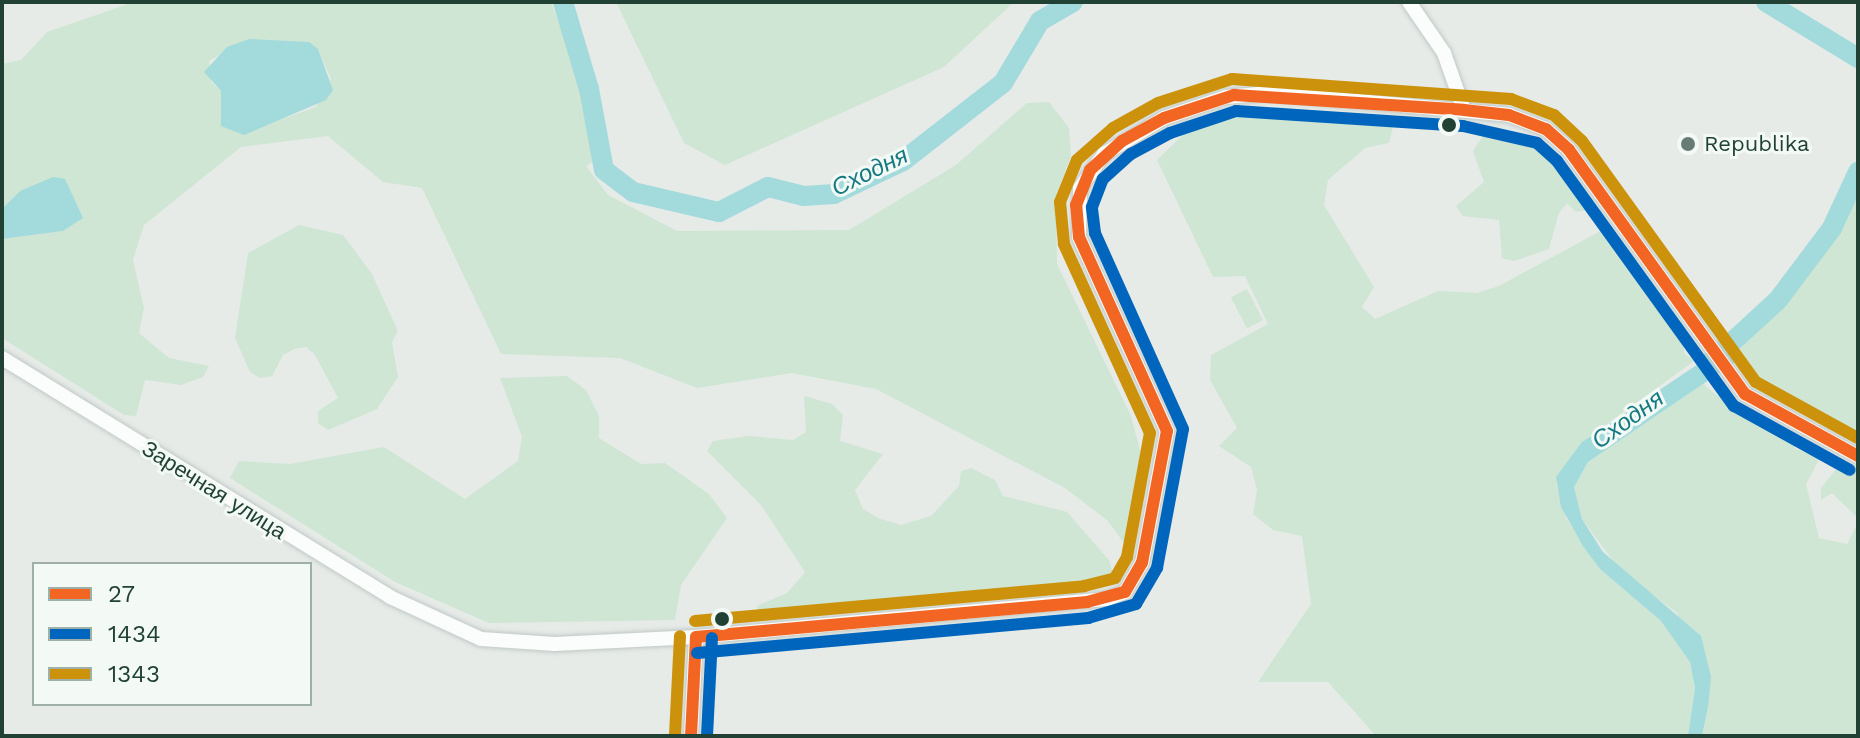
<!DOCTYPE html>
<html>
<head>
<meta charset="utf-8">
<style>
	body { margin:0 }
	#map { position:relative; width:1860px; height:738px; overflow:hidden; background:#e6ebe8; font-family:"Work Sans",sans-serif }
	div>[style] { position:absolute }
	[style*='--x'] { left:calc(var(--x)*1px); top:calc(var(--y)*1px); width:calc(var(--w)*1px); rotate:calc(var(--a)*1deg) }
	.green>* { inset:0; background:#cee6d3; transform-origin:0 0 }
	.water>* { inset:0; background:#a3dadc }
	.river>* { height:20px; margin:-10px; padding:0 10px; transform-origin:10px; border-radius:10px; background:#a3dadc }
	.roads { filter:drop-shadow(0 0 2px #c1c9c5) drop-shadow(0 0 2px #c1c9c5) }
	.secondary>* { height:14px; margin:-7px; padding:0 7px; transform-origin:7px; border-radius:7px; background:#fbfcfc }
	.bus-1>* { height:12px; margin:-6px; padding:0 6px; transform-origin:6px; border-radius:6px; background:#f26522 }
	.bus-2>* { height:12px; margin:-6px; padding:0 6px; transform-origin:6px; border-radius:6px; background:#0065bd }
	.bus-3>* { height:12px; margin:-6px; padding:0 6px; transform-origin:6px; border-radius:6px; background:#cc920b }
	.dots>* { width:22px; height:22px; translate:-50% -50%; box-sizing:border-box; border:4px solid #f3faf6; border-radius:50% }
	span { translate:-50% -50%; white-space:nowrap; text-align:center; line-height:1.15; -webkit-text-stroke:6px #f3faf6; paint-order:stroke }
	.poi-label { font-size:22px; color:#214135 }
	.left { translate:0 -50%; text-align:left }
	.street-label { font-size:22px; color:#214135 }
	.water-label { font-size:24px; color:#157982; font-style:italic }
	.frame { position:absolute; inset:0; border:4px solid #214135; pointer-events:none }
	.legend { position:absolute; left:32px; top:562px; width:280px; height:144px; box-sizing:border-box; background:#f3faf6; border:2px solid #9fb0a9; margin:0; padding:10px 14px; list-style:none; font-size:24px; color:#214135 }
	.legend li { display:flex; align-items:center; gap:16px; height:40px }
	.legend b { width:40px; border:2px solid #9fb0a9 }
</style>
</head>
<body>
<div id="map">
	<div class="green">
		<div style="clip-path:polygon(evenodd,134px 2px,551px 2px,582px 84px,597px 159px,586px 166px,608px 195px,677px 231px,849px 230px,956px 165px,1027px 103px,1049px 102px,1069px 128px,1071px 156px,1056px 195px,1057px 264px,1131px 416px,1143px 462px,1124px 543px,1107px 520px,1065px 488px,876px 389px,792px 373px,697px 388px,620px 358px,501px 354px,422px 188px,383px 182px,328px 136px,241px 147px,144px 225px,133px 260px,144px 308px,139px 333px,169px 358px,209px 366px,203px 377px,181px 385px,145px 380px,136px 416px,124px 415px,2px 338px,2px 239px,63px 231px,20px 191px,2px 209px,2px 64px,21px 60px,47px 32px,134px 2px,249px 39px,318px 50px,331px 79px,316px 107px,279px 120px,221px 126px,221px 91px,211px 82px,209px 61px,249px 39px)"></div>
		<div style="clip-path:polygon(616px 2px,1014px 2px,944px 67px,725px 165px,684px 143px)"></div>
		<div style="clip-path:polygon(1278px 107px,1395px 119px,1389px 143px,1365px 148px,1328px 180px,1324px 205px,1374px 287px,1362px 307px,1375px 319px,1438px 291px,1477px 293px,1499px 286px,1606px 228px,1683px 328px,1684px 353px,1694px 361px,1582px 442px,1556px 483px,1566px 518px,1600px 569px,1661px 621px,1690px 662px,1695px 688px,1688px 736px,1376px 736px,1328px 682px,1258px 682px,1311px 604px,1302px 536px,1273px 530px,1253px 514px,1257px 490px,1251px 467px,1219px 446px,1237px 428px,1210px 380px,1211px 355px,1268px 324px,1245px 276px,1213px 277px,1157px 160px,1191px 127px,1228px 113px)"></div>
		<div style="clip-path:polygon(1497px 127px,1541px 143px,1589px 198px,1588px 210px,1576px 212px,1567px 203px,1559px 213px,1549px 249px,1514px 261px,1502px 258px,1499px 220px,1463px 216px,1456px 206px,1484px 182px,1473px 151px,1486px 131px)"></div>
		<div style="clip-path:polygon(1858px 198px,1858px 441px,1770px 395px,1734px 356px,1828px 244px)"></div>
		<div style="clip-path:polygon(299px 225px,343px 235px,372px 274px,398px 331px,392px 342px,398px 377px,377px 409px,328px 430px,318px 423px,318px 411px,338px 398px,315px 355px,306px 347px,294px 349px,283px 355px,272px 376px,260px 378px,250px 372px,235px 338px,248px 253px)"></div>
		<div style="left:1247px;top:289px;width:35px;height:18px;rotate:63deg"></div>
		<div style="clip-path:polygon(567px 376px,586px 390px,599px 416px,599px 438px,641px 464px,665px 463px,709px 494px,727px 518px,681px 585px,675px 620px,489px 623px,395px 582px,230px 478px,239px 461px,290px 464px,384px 447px,465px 499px,518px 461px,522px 437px,500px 378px)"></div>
		<div style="clip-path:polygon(1703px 384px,1729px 405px,1797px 440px,1794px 448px,1820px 458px,1806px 484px,1819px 538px,1847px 544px,1858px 523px,1858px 736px,1702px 736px,1708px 707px,1677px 613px,1620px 570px,1582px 519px,1574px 487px,1588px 462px)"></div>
		<div style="clip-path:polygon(804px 396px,832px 404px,843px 415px,840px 441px,883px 454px,855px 490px,863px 509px,878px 518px,901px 525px,931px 516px,959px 486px,961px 471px,971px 468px,995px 480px,1003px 496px,1067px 512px,1109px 560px,1113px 574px,1099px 583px,758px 615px,757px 606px,787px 593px,805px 572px,761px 505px,707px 451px,713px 441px,749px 436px,793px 440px,806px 432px)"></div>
		<div style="clip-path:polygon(1841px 463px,1858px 470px,1858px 518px,1832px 493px,1821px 500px,1821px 488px)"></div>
	</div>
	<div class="water">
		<div style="clip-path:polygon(249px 39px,309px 42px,318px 49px,333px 90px,326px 100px,244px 135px,221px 126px,221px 91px,204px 72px,227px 47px)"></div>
		<div style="clip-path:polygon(53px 177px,65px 179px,83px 218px,63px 231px,2px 239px,2px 209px,20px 191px)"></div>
		<div style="clip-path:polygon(1725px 346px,1737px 361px,1588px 462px,1574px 487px,1582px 519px,1603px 552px,1701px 636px,1711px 677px,1708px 707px,1702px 736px,1688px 736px,1695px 688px,1690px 662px,1661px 621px,1600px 569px,1583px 546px,1561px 507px,1556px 477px,1582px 442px)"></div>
	</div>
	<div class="river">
		<div style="--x:563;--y:2;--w:91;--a:73.4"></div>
		<div style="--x:589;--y:89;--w:82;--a:79.5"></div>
		<div style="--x:604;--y:170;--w:36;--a:37"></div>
		<div style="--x:633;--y:192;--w:88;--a:13.1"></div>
		<div style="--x:719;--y:212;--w:55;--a:-27"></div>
		<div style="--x:768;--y:187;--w:37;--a:14"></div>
		<div style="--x:804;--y:196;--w:30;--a:-4"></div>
		<div style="--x:834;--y:194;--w:76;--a:-25.6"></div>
		<div style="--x:903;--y:161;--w:127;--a:-38"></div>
		<div style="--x:1003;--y:83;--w:72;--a:-59.2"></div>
		<div style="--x:1040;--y:21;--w:38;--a:-30"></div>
		<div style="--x:1766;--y:2;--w:108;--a:31.3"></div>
		<div style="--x:1707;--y:365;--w:96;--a:-42.5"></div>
		<div style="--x:1778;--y:300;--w:90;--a:-53.1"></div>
		<div style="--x:1832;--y:228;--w:62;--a:-65.1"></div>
	</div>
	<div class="roads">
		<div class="secondary">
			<div style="--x:1409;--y:2;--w:62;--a:55.5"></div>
			<div style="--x:1444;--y:53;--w:60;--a:70.7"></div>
			<div style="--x:2;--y:358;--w:456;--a:31.6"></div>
			<div style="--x:390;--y:597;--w:100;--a:24.8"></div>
			<div style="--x:481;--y:639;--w:74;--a:3.9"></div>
			<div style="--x:555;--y:644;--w:141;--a:-2.8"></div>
			<div style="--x:696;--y:637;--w:413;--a:-5.3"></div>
			<div style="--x:1107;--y:599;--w:19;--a:-21"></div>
			<div style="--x:1125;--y:592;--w:34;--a:-60"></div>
			<div style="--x:1142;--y:563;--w:134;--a:-79.3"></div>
			<div style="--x:1167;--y:431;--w:213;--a:-114.4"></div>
			<div style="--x:1079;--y:237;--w:49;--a:-88.8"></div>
			<div style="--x:1080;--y:188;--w:42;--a:-54.8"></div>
			<div style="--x:1104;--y:154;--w:70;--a:-31"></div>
			<div style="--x:1164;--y:118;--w:65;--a:-18.7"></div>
			<div style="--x:1226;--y:97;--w:43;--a:-5.3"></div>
			<div style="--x:1269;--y:93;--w:241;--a:5.2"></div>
			<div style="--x:1509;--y:115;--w:40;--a:21"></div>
			<div style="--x:1546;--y:129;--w:31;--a:42"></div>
			<div style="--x:1569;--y:150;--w:301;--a:54.2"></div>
			<div style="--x:1745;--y:394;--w:129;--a:28.8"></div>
			<div style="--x:691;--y:736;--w:99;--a:-87.1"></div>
		</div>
	</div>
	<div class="bus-1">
		<div style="--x:696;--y:637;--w:393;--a:-5.1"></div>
		<div style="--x:1087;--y:602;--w:39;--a:-15"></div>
		<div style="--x:1125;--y:592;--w:34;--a:-60"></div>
		<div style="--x:1142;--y:563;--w:134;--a:-79.3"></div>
		<div style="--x:1167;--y:431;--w:213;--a:-114.4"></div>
		<div style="--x:1079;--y:237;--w:32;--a:-95"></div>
		<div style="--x:1076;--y:205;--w:38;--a:-68"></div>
		<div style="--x:1090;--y:170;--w:43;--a:-42.2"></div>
		<div style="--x:1122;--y:141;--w:48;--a:-28.7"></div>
		<div style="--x:1164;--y:118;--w:74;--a:-18.2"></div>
		<div style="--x:1234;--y:95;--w:230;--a:3.7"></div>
		<div style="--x:1464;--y:110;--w:45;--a:6.3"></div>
		<div style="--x:1509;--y:115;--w:40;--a:21"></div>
		<div style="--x:1546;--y:129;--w:31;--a:42"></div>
		<div style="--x:1569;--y:150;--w:301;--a:54.2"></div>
		<div style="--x:1745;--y:394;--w:129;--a:28.8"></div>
		<div style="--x:691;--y:736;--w:99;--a:-87.1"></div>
	</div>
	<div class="bus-2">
		<div style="--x:697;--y:653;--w:393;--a:-5.1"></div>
		<div style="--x:1088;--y:618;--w:50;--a:-16.3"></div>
		<div style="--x:1136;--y:604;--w:42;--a:-59.7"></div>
		<div style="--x:1157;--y:568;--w:141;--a:-79.4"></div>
		<div style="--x:1183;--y:429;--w:215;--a:-114.2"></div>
		<div style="--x:1095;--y:233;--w:26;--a:-97"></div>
		<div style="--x:1092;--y:207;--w:30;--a:-69"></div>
		<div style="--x:1103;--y:179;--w:38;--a:-42"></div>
		<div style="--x:1131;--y:154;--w:44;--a:-28.3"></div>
		<div style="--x:1170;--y:133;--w:70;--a:-18.4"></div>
		<div style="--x:1236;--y:111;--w:227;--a:3.8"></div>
		<div style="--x:1463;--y:126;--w:76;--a:12.9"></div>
		<div style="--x:1537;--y:143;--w:27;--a:42"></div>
		<div style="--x:1557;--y:161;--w:302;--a:54.2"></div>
		<div style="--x:1734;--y:406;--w:132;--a:28.9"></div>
		<div style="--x:707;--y:736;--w:98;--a:-87.1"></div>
	</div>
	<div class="bus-3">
		<div style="--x:695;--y:621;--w:391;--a:-5.1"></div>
		<div style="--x:1084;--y:586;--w:32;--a:-14"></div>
		<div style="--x:1115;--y:578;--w:24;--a:-60"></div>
		<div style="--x:1127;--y:557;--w:126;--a:-79.5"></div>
		<div style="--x:1150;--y:433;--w:208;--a:-114.5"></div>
		<div style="--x:1064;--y:244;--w:42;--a:-95.4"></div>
		<div style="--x:1060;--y:202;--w:45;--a:-68"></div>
		<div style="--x:1077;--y:160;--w:48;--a:-41.6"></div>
		<div style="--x:1113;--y:128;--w:51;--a:-29.1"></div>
		<div style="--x:1158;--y:103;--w:78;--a:-18"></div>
		<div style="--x:1232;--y:79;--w:280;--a:4.1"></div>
		<div style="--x:1511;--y:99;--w:46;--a:20.4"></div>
		<div style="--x:1554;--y:115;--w:38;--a:43"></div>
		<div style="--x:1582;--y:141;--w:297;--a:54.2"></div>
		<div style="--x:1756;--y:382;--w:116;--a:28.8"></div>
		<div style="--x:675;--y:735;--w:99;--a:-87.1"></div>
	</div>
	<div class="dots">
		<div style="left:1449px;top:125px;background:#214135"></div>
		<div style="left:1688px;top:144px;background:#667c74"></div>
		<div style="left:722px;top:619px;background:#214135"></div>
	</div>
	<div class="poi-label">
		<span class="left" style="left:1704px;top:144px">Republika</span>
	</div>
	<div class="street-label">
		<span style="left:214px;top:490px;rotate:32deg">Заречная улица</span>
	</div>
	<div class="water-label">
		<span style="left:870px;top:172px;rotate:-26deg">Сходня</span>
		<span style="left:1628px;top:420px;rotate:-36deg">Сходня</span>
	</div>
	<div class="frame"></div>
	<ul class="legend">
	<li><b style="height:10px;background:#f26522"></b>27</li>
	<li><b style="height:10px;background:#0065bd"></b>1434</li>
	<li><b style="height:10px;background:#cc920b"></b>1343</li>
	</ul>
</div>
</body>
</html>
